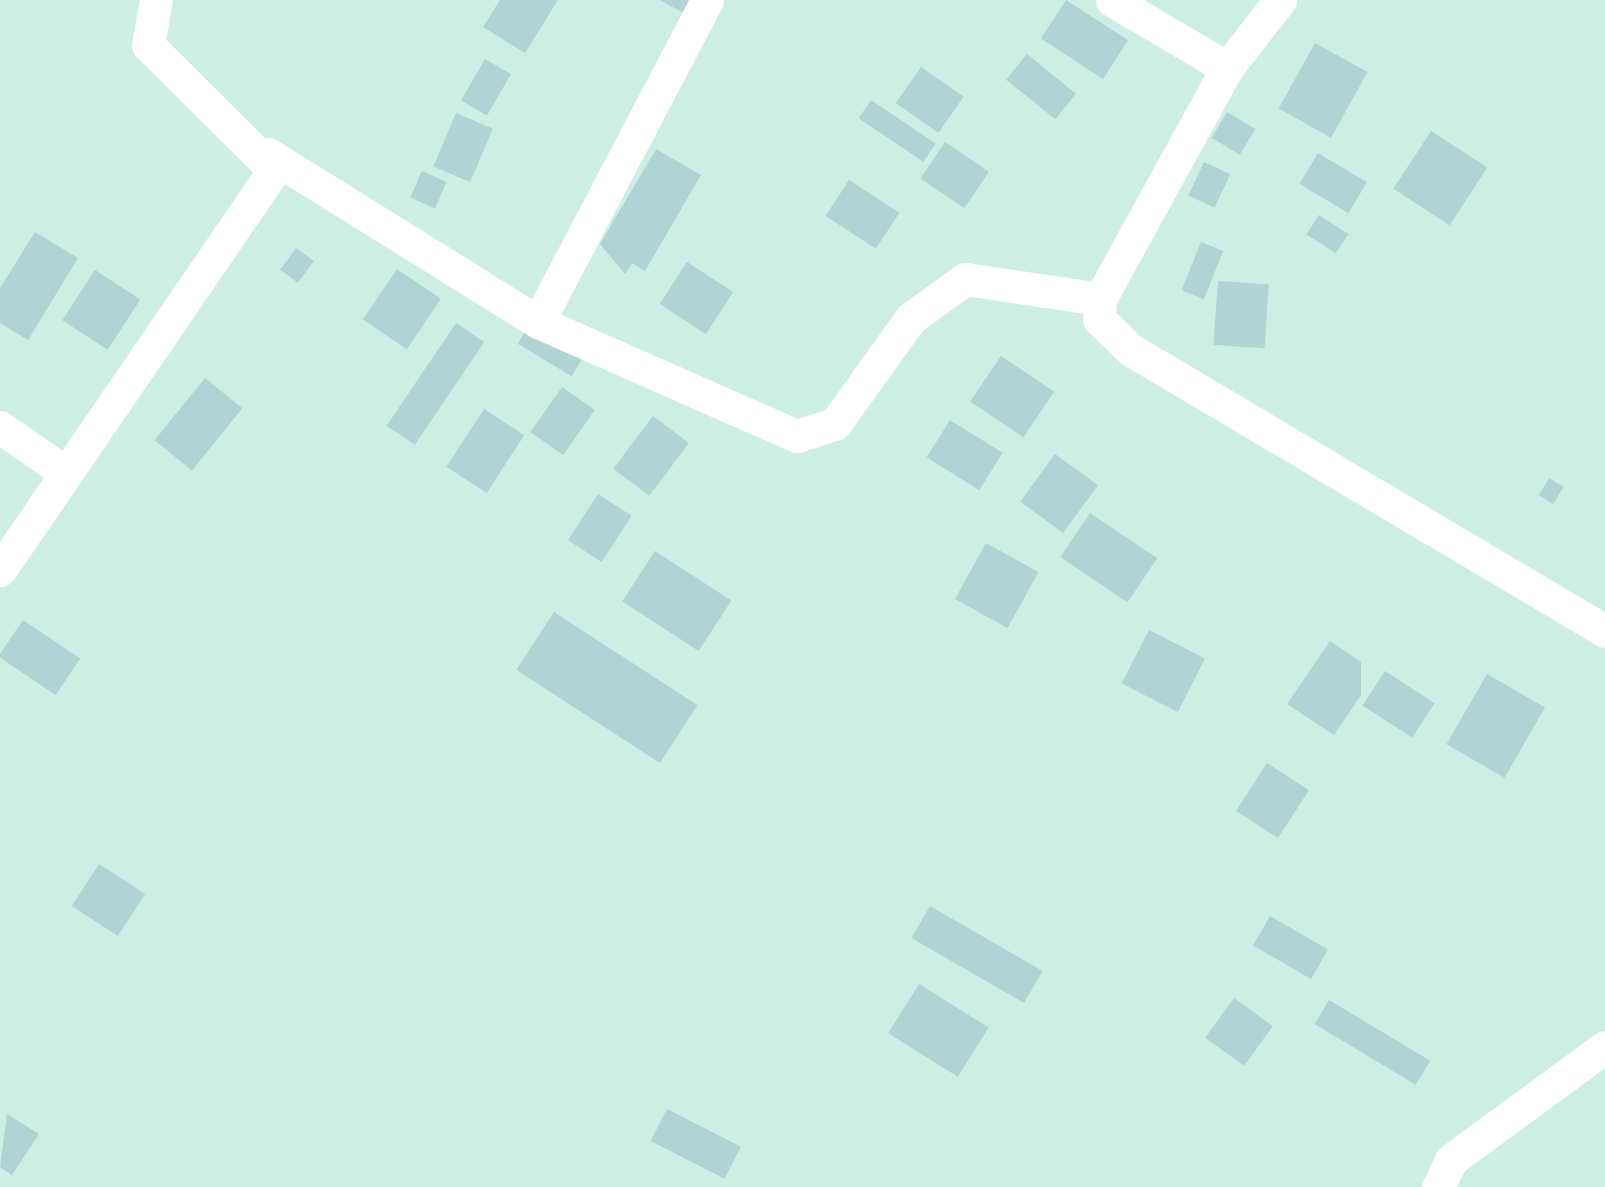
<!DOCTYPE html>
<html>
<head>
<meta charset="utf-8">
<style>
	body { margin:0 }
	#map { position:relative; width:1605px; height:1187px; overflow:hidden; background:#cdeee3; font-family:"Times New Roman",serif }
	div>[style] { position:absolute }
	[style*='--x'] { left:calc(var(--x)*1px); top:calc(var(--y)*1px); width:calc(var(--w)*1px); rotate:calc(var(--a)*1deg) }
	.building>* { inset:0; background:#b0d3d4; transform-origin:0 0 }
	.minor>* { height:33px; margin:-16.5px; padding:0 16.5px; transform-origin:16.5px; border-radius:16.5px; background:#fff }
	span { translate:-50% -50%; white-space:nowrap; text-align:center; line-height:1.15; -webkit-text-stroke:12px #dafbf0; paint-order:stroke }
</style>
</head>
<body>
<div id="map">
	<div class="building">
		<div style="clip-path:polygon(500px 0,558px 0,525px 53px,483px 27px)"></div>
		<div style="clip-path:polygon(659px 0,691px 0,684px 13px)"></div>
		<div style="left:1066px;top:0;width:74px;height:46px;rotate:33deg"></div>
		<div style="left:1315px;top:43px;width:60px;height:75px;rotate:29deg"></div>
		<div style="left:1027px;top:54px;width:63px;height:33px;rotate:39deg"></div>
		<div style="left:485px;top:59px;width:30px;height:48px;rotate:30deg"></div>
		<div style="left:921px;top:67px;width:52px;height:44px;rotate:35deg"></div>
		<div style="left:871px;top:100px;width:78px;height:22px;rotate:34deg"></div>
		<div style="left:1227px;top:112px;width:33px;height:30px;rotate:31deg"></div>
		<div style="left:456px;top:113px;width:40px;height:58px;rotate:23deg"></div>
		<div style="left:1431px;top:131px;width:67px;height:69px;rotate:33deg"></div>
		<div style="left:945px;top:142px;width:53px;height:44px;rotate:34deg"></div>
		<div style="clip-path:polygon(656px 149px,701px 175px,645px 271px,632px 263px,625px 274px,600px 244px)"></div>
		<div style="left:1318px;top:153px;width:57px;height:36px;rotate:31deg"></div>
		<div style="left:1204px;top:162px;width:29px;height:37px;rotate:25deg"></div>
		<div style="left:422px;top:171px;width:27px;height:29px;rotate:24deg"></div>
		<div style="left:849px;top:180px;width:60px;height:43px;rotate:33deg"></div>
		<div style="left:1319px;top:215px;width:35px;height:23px;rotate:33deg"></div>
		<div style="clip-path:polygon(35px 232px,78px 258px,28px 340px,0 323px,0 288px)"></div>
		<div style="left:1201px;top:242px;width:24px;height:52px;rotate:22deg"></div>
		<div style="left:296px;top:248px;width:22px;height:27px;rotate:36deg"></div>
		<div style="left:687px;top:262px;width:55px;height:50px;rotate:33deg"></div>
		<div style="left:397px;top:269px;width:53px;height:61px;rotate:34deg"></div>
		<div style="left:95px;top:270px;width:54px;height:60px;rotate:33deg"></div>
		<div style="left:1218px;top:281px;width:51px;height:64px;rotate:4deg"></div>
		<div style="left:456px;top:323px;width:34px;height:124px;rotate:34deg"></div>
		<div style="left:529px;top:325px;width:63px;height:22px;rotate:31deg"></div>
		<div style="left:1001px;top:356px;width:64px;height:55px;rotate:34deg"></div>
		<div style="left:205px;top:378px;width:48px;height:80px;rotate:39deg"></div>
		<div style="left:562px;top:387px;width:40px;height:55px;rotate:35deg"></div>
		<div style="left:484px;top:409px;width:48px;height:69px;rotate:33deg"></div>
		<div style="left:653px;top:416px;width:45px;height:66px;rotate:37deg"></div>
		<div style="left:950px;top:420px;width:62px;height:44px;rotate:32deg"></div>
		<div style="left:1055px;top:454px;width:53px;height:59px;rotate:36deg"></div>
		<div style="left:1549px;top:478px;width:17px;height:20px;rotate:31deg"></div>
		<div style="left:598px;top:494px;width:40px;height:55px;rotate:33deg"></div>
		<div style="left:1090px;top:513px;width:81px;height:53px;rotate:34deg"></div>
		<div style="left:986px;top:543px;width:60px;height:64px;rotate:29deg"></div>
		<div style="left:655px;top:551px;width:91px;height:60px;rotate:33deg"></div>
		<div style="left:554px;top:612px;width:171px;height:69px;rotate:33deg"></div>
		<div style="left:23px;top:620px;width:69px;height:44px;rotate:34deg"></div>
		<div style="left:1149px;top:630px;width:63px;height:60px;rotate:27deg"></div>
		<div style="clip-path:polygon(1330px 641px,1361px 662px,1361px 695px,1334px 735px,1287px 704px)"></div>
		<div style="left:1385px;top:671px;width:59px;height:41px;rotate:33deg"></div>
		<div style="left:1487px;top:674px;width:67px;height:81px;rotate:30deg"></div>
		<div style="left:1267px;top:763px;width:50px;height:57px;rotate:33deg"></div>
		<div style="left:99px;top:864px;width:55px;height:50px;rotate:33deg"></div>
		<div style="left:930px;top:906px;width:130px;height:37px;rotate:30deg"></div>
		<div style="left:1270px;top:916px;width:67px;height:34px;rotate:30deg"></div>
		<div style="left:919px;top:984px;width:82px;height:58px;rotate:32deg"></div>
		<div style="left:1234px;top:998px;width:48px;height:49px;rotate:36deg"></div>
		<div style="left:1329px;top:1000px;width:118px;height:28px;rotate:31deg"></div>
		<div style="left:667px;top:1109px;width:83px;height:36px;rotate:27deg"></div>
		<div style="clip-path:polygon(7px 1114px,39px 1134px,12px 1175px,0 1167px)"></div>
	</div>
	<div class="minor">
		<div style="--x:1112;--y:0;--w:134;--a:30.6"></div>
		<div style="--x:1280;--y:0;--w:86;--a:127.9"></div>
		<div style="--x:1227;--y:68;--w:264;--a:118.8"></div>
		<div style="--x:1100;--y:299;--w:20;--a:93"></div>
		<div style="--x:1099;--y:319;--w:45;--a:44.1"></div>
		<div style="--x:1131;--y:350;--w:551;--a:30.66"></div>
		<div style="--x:268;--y:154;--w:318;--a:31.9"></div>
		<div style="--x:538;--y:322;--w:283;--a:23.8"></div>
		<div style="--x:797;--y:436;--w:40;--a:-18"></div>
		<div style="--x:835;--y:424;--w:130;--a:-54.4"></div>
		<div style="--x:911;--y:318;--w:67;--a:-35.8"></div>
		<div style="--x:965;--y:279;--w:136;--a:8.4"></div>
		<div style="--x:538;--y:322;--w:364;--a:-62.3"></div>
		<div style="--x:0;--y:427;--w:80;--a:34.9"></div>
		<div style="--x:0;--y:570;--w:485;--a:-55.6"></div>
		<div style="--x:274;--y:170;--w:177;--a:-135.2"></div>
		<div style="--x:148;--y:45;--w:46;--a:-79.9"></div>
		<div style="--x:1438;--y:1187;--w:30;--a:-64"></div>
		<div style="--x:1451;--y:1160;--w:191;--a:-36.3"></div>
	</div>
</div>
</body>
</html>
